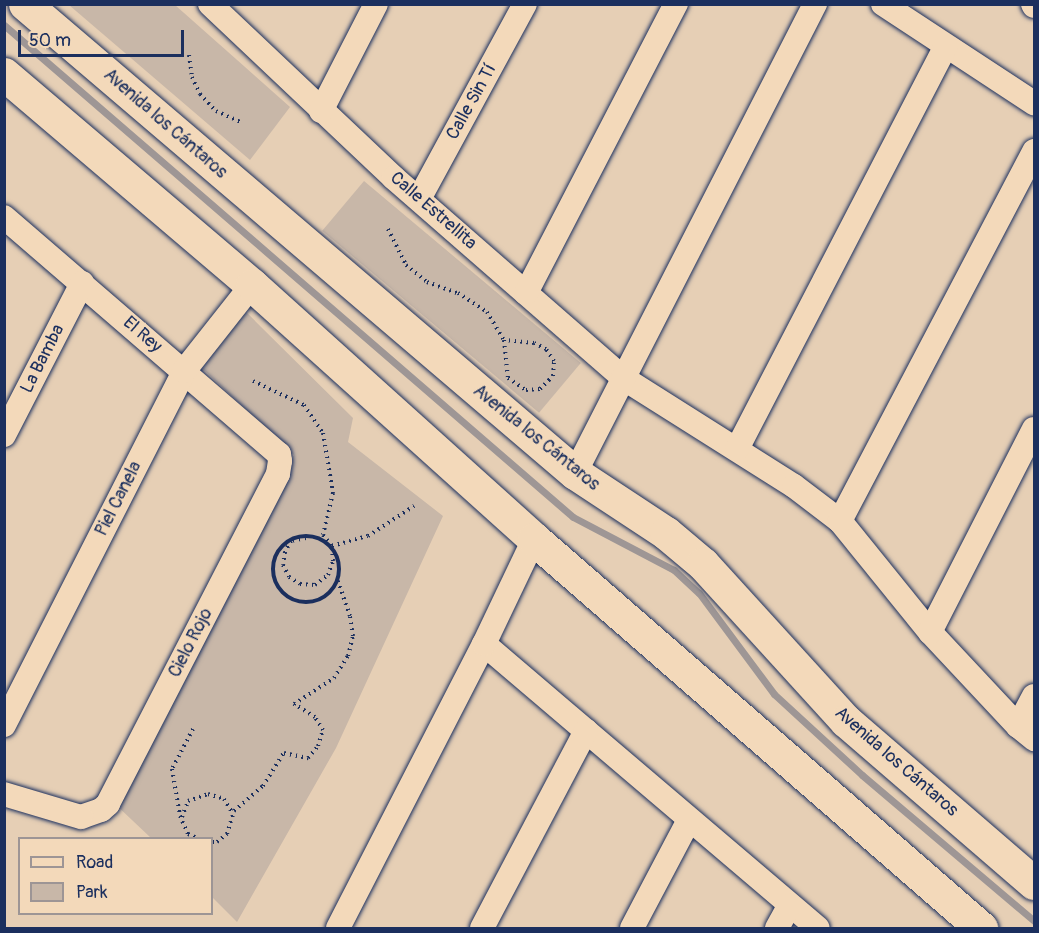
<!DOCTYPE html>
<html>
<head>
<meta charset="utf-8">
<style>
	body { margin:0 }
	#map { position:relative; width:1039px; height:933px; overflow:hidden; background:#e6cfb5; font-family:Pangolin,sans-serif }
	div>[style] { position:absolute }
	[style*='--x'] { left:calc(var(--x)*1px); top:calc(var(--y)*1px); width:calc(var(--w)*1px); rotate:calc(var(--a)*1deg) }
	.green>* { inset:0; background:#c8b7a8; transform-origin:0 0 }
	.stream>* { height:7px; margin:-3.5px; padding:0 3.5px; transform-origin:3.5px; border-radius:3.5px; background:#9e9695 }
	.path>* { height:4px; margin-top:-2px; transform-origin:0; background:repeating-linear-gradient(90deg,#1b2f5e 0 1.5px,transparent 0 6px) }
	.path>.ring { margin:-2px; padding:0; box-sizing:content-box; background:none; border:4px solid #1b2f5e; border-radius:50% }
	.roads { filter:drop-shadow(0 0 2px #1b2f5e) drop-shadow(0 0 2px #1b2f5e) }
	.street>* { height:24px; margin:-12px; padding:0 12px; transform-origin:12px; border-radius:12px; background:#f3d9ba }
	.secondary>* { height:33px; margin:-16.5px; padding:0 16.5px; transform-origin:16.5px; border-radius:16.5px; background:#f3d9ba }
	span { translate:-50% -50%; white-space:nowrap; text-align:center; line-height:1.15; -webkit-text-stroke:4.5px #f3d9ba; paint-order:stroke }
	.street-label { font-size:18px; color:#1b2f5e }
	.frame { position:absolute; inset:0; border:6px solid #1b2f5e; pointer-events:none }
	.legend { position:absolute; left:18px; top:837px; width:195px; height:78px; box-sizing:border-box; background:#f3d9ba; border:2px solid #9d9595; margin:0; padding:8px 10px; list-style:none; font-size:18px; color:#1b2f5e }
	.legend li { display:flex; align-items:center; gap:12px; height:30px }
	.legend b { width:30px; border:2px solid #9d9595 }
	.scale { position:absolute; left:18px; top:30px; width:166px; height:27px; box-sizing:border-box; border:3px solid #1b2f5e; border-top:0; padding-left:8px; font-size:18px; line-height:21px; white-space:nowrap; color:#1b2f5e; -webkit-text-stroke:4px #f3d9ba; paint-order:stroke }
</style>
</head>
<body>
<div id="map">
	<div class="green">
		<div style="clip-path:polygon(69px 5px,175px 5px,290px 107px,250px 160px)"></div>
		<div style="left:364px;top:181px;width:283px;height:65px;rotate:40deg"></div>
		<div style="clip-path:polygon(242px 308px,353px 418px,348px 442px,443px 516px,336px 748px,237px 922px,212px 897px,212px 838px,151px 838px,114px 803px,294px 455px,200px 366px)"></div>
	</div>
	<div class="stream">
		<div style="--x:4;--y:25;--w:752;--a:40.85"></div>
		<div style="--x:573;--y:517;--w:114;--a:27.7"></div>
		<div style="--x:674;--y:570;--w:34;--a:43"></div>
		<div style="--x:699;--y:593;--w:126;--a:53.4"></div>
		<div style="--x:774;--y:694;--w:120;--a:42.6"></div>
		<div style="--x:862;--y:775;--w:226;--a:40.3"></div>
	</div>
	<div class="path">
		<div style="--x:189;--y:55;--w:22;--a:82"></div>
		<div style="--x:192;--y:77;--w:19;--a:65"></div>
		<div style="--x:200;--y:94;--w:23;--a:47"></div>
		<div style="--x:216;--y:111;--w:27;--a:24"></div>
		<div style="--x:388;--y:229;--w:40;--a:63.4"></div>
		<div style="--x:406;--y:265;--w:27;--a:39"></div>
		<div style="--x:427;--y:282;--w:33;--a:20"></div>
		<div style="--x:458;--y:293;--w:35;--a:33"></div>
		<div style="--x:487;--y:312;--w:33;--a:59"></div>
		<div style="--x:504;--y:340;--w:38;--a:84"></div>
		<div style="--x:508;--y:378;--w:22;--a:34"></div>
		<div style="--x:526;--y:390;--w:14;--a:-4"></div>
		<div style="--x:540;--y:389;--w:18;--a:-45"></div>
		<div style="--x:553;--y:376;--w:15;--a:-86"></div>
		<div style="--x:554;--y:361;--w:14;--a:-124"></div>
		<div style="--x:546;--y:349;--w:13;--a:-153"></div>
		<div style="--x:534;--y:343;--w:30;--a:-174"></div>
		<div style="--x:253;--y:381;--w:56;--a:25.2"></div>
		<div style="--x:304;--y:405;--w:34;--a:56"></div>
		<div style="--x:323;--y:433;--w:61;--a:80.5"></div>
		<div style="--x:333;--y:493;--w:43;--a:103.4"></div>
		<div style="--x:323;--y:535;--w:14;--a:51"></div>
		<div style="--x:332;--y:546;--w:37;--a:-16"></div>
		<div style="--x:368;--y:536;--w:55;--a:-33.1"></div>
		<div class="ring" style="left:273px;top:536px;width:62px;height:62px"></div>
		<div style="--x:306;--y:538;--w:15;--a:169"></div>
		<div style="--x:291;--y:541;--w:13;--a:119"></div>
		<div style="--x:285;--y:552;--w:13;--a:99"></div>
		<div style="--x:283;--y:565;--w:13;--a:63"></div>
		<div style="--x:289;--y:577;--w:13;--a:32"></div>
		<div style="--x:300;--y:584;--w:15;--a:4"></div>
		<div style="--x:315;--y:585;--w:16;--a:-38"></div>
		<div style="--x:328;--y:575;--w:15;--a:-70"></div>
		<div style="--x:333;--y:561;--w:12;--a:-95"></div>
		<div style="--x:193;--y:729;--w:45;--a:117.7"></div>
		<div style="--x:172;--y:769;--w:48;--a:80.3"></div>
		<div style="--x:180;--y:816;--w:20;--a:66"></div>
		<div style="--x:188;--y:834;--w:10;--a:24"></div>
		<div style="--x:182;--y:817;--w:17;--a:-69"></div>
		<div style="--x:188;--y:801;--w:21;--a:-19"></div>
		<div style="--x:208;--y:794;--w:17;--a:17"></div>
		<div style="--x:224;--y:799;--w:17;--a:59"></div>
		<div style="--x:212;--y:842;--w:5;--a:0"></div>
		<div style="--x:217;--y:842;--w:13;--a:-39"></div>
		<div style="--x:227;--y:834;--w:24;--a:-73"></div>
		<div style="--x:234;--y:811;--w:38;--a:-41"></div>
		<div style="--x:263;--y:786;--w:39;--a:-58"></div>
		<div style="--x:284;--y:753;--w:25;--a:12"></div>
		<div style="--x:308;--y:758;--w:16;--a:-50"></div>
		<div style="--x:318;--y:746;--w:17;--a:-73"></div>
		<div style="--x:323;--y:730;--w:15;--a:-122"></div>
		<div style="--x:315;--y:717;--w:25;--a:-148"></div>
		<div style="--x:294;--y:704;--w:48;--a:-33"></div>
		<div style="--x:334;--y:678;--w:26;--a:-58"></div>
		<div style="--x:348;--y:656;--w:21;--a:-76"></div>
		<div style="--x:353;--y:636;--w:20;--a:-99"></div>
		<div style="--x:350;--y:616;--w:37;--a:-109"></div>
	</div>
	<div class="roads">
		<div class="street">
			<div style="--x:210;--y:4;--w:253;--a:43.4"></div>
			<div style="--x:394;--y:178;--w:304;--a:41.1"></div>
			<div style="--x:623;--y:378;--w:202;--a:32.3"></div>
			<div style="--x:794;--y:486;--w:58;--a:37.3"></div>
			<div style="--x:840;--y:521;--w:143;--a:51"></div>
			<div style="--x:930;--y:632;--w:129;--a:46.9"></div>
			<div style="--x:1018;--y:726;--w:21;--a:39"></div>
			<div style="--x:883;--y:4;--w:181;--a:33.3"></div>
			<div style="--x:1033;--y:4;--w:2;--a:63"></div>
			<div style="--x:321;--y:111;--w:120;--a:-62.8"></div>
			<div style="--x:419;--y:199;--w:222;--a:-61.5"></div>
			<div style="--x:4;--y:217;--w:363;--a:40.8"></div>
			<div style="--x:279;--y:454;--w:7;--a:82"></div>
			<div style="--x:280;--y:461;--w:13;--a:99"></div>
			<div style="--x:278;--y:474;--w:371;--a:117.3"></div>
			<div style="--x:108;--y:804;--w:9;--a:139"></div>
			<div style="--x:101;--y:810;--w:21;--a:161"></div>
			<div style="--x:81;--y:817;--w:80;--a:-163.4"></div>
			<div style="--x:526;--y:293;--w:326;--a:-62.6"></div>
			<div style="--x:4;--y:435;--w:171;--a:-62.8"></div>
			<div style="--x:737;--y:449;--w:453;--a:-62.6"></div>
			<div style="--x:575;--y:473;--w:527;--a:-62.9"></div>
			<div style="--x:840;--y:521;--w:418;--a:-62.3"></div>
			<div style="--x:930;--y:632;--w:228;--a:-62.9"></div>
			<div style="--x:484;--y:644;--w:438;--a:40.4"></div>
			<div style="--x:4;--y:725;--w:397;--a:-63"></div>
			<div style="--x:184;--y:371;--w:110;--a:-51.7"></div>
			<div style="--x:1018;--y:726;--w:34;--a:-62"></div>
			<div style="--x:338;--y:928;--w:319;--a:-62.8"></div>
			<div style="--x:484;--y:644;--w:116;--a:-64.5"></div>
			<div style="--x:482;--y:928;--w:223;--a:-62.2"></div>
			<div style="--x:632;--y:928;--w:122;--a:-62.2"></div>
			<div style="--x:777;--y:928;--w:26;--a:-61"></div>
		</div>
		<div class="secondary">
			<div style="--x:25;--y:4;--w:723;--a:40.46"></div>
			<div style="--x:575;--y:473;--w:109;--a:33.4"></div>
			<div style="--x:666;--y:533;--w:48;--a:40"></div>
			<div style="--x:703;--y:564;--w:212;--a:47.7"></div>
			<div style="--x:846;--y:721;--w:248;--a:40.8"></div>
			<div style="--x:4;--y:74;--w:326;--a:40.4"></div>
			<div style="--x:252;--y:285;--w:380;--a:42"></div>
			<div style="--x:534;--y:539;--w:593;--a:41.03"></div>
		</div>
	</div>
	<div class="street-label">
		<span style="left:472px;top:102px;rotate:-61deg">Calle Sin Tí</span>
		<span style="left:165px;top:124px;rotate:41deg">Avenida los Cántaros</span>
		<span style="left:433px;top:211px;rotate:41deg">Calle Estrellita</span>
		<span style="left:142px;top:335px;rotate:41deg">El Rey</span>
		<span style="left:43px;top:359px;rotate:-63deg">La Bamba</span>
		<span style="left:536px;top:438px;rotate:39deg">Avenida los Cántaros</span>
		<span style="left:119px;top:499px;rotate:-63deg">Piel Canela</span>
		<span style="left:191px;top:643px;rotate:-63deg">Cielo Rojo</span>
		<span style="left:896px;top:762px;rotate:41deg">Avenida los Cántaros</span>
	</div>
	<div class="frame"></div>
	<ul class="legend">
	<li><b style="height:8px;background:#f3d9ba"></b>Road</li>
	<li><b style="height:16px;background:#c8b7a8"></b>Park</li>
	</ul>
	<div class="scale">50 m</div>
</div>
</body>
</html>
